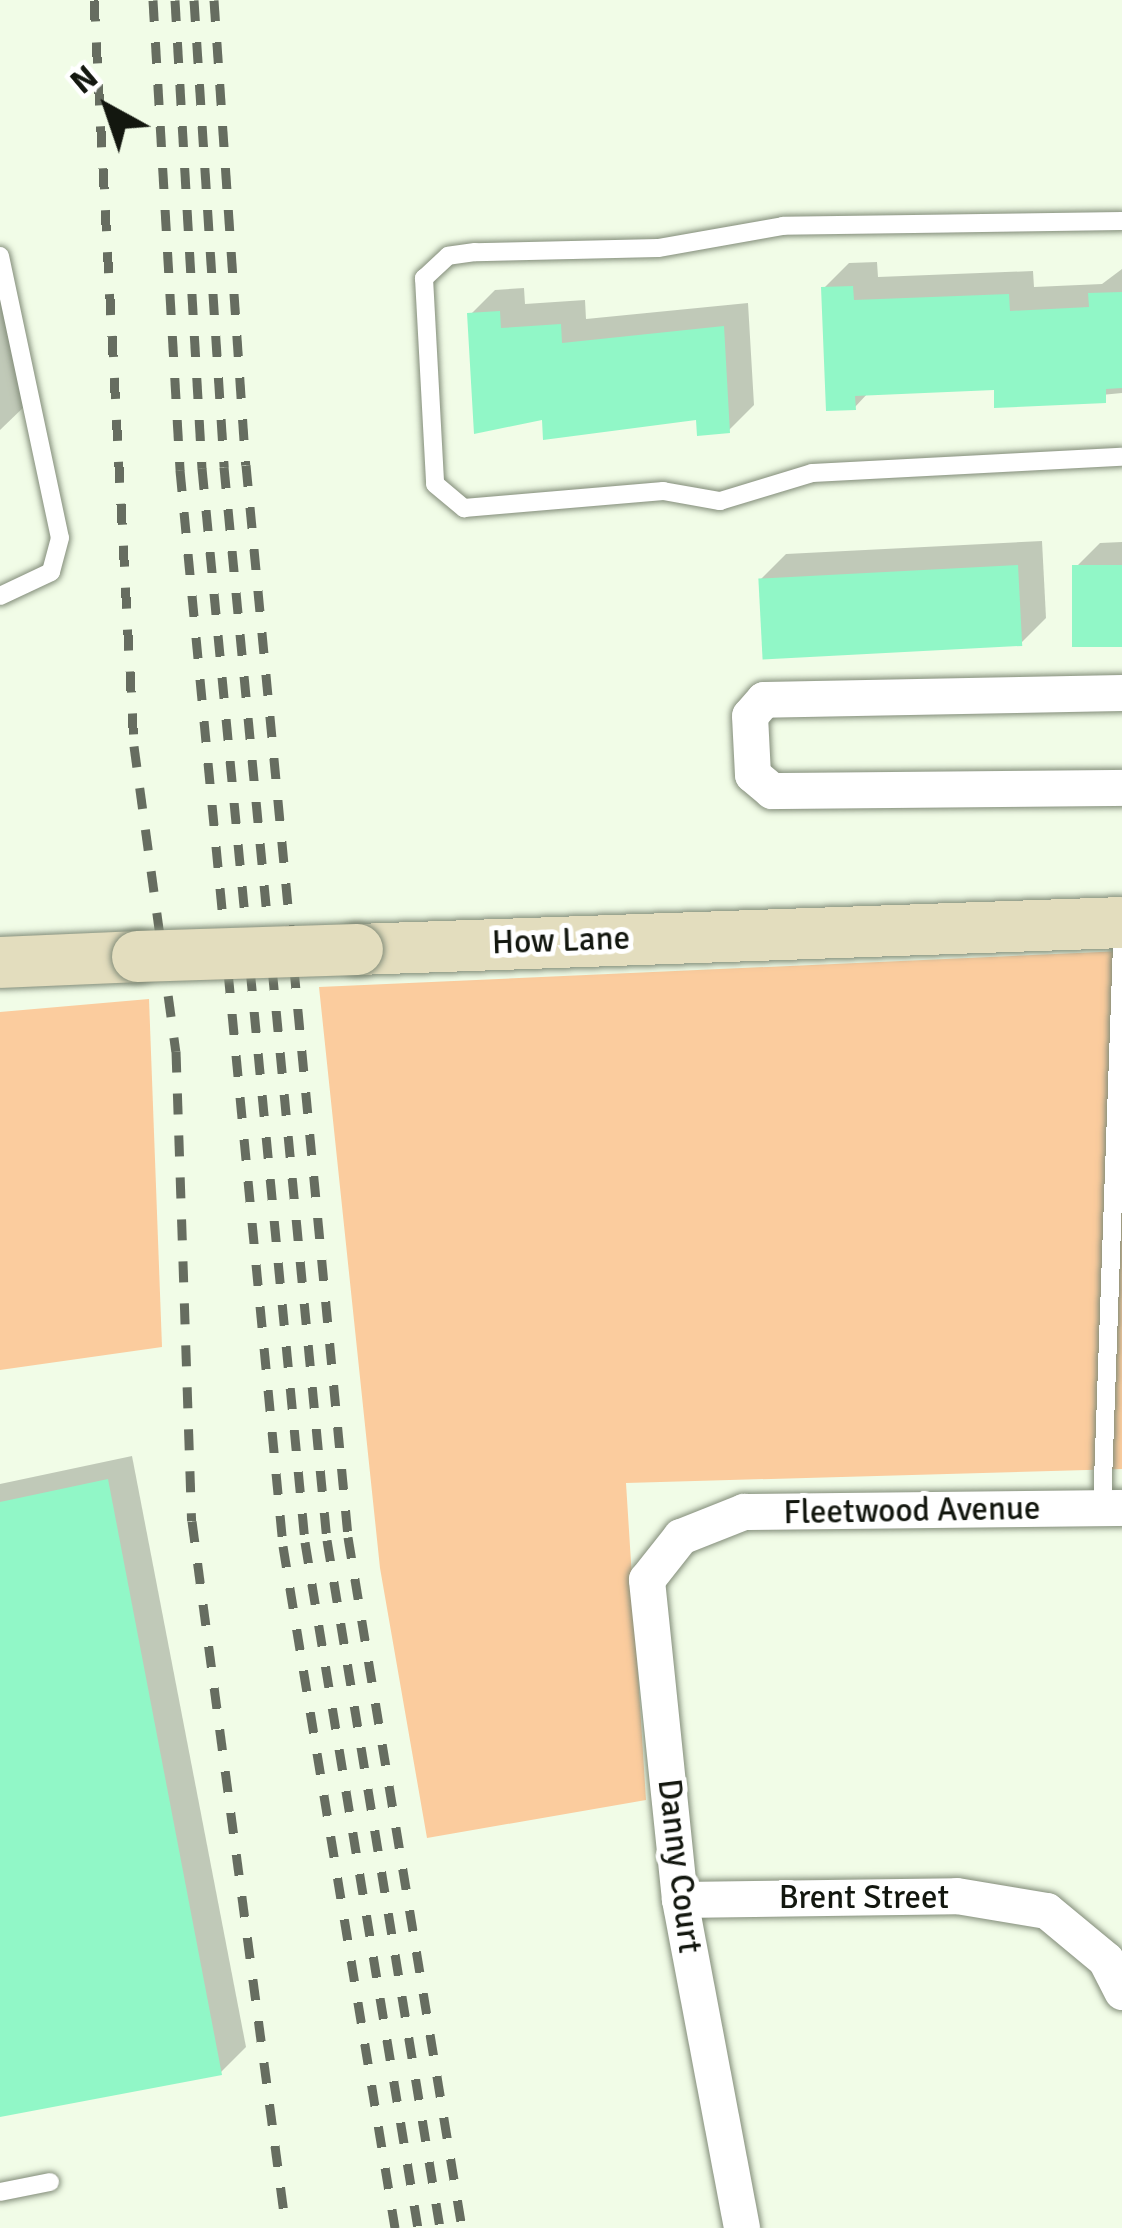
<!DOCTYPE html>
<html>
<head>
<meta charset="utf-8">
<style>
	body { margin:0 }
	#map { position:relative; width:1122px; height:2228px; overflow:hidden; background:#f1fce7; font-family:Signika,sans-serif }
	div>[style] { position:absolute }
	[style*='--x'] { left:calc(var(--x)*1px); top:calc(var(--y)*1px); width:calc(var(--w)*1px); rotate:calc(var(--a)*1deg) }
	.green>* { inset:0; background:#fbcc9e }
	.shadow>* { inset:0; background:#0003 }
	.building>* { inset:0; background:#91f7c7; transform-origin:0 0 }
	.roads { filter:drop-shadow(0 0 3px #828c79) drop-shadow(0 0 3px #828c79) }
	.lane>* { height:18px; margin:-9px; padding:0 9px; transform-origin:9px; border-radius:9px; background:#fff }
	.street>* { height:36px; margin:-18px; padding:0 18px; transform-origin:18px; border-radius:18px; background:#fff }
	.secondary>* { height:51px; margin:-25.5px; padding:0 25.5px; transform-origin:25.5px; border-radius:25.5px; background:#e3ddbe }
	.rail>* { height:9px; margin-top:-4.5px; transform-origin:0; background:repeating-linear-gradient(90deg,#666d60 0 21px,transparent 0 42px) }
	.bridges { filter:drop-shadow(0 0 3px #828c79) drop-shadow(0 0 3px #828c79) }
	.secondary-bridge>* { height:51px; margin:-25.5px; padding:0 25.5px; transform-origin:25.5px; border-radius:25.5px; background:#e3ddbe }
	span { translate:-50% -50%; white-space:nowrap; text-align:center; line-height:1.15; -webkit-text-stroke:10px #fff; paint-order:stroke }
	.street-label { font-size:33px; color:#13170f }
	.north { position:absolute; left:48px; top:48px; width:120px; height:120px; -webkit-text-stroke:9px #fff; paint-order:stroke; rotate:320deg; font-size:33px; font-weight:700; line-height:48px; text-align:center; color:#13170f }
	.north::after { content:''; display:block; margin:auto; width:42px; height:54px; background:#13170f; clip-path:polygon(50% 0,100% 100%,50% 72%,0 100%) }
</style>
</head>
<body>
<div id="map">
	<div class="green">
		<div style="clip-path:polygon(1122px 951px,1122px 1469px,626px 1483px,646px 1800px,427px 1838px,380px 1568px,319px 987px)"></div>
		<div style="clip-path:polygon(149px 999px,162px 1347px,0 1370px,0 1012px)"></div>
	</div>
	<div class="shadow">
		<div style="clip-path:polygon(0 259px,27px 404px,0 430px)"></div>
		<div style="clip-path:polygon(877px 262px,878px 277px,1033px 271px,1034px 287px,1102px 284px,1122px 269px,1122px 393px,997px 405px,997px 387px,869px 392px,855px 407px,824px 288px,849px 263px)"></div>
		<div style="clip-path:polygon(524px 288px,525px 304px,585px 300px,586px 319px,748px 303px,754px 405px,729px 430px,699px 417px,546px 437px,545px 417px,477px 431px,470px 315px,495px 290px)"></div>
		<div style="clip-path:polygon(1042px 541px,1046px 618px,1021px 643px,761px 579px,786px 554px)"></div>
		<div style="clip-path:polygon(1122px 542px,1122px 644px,1075px 568px,1100px 543px)"></div>
		<div style="clip-path:polygon(132px 1456px,246px 2047px,221px 2072px,0 2114px,0 1484px)"></div>
	</div>
	<div class="building">
		<div style="clip-path:polygon(853px 286px,854px 300px,1009px 294px,1010px 311px,1089px 307px,1088px 293px,1122px 292px,1122px 388px,1106px 389px,1106px 403px,994px 408px,994px 390px,855px 396px,856px 410px,826px 411px,821px 287px)"></div>
		<div style="clip-path:polygon(500px 311px,501px 328px,561px 324px,562px 343px,724px 326px,730px 433px,697px 436px,696px 420px,543px 440px,542px 420px,474px 434px,467px 313px)"></div>
		<div style="left:1018px;top:565px;width:81px;height:260px;rotate:87deg"></div>
		<div style="left:1122px;top:565px;width:82px;height:50px;rotate:90deg"></div>
		<div style="clip-path:polygon(108px 1479px,222px 2075px,0 2117px,0 1502px)"></div>
	</div>
	<div class="roads">
		<div class="lane">
			<div style="--x:1122;--y:221;--w:339;--a:179.2"></div>
			<div style="--x:783;--y:226;--w:127;--a:170"></div>
			<div style="--x:658;--y:248;--w:183;--a:178.7"></div>
			<div style="--x:475;--y:252;--w:27;--a:172"></div>
			<div style="--x:448;--y:256;--w:33;--a:137"></div>
			<div style="--x:424;--y:278;--w:206;--a:86.9"></div>
			<div style="--x:435;--y:484;--w:38;--a:40"></div>
			<div style="--x:464;--y:508;--w:200;--a:-4.9"></div>
			<div style="--x:663;--y:491;--w:58;--a:10"></div>
			<div style="--x:720;--y:501;--w:96;--a:-16.9"></div>
			<div style="--x:812;--y:473;--w:310;--a:-3"></div>
			<div style="--x:0;--y:256;--w:288;--a:78"></div>
			<div style="--x:60;--y:538;--w:35;--a:105"></div>
			<div style="--x:51;--y:572;--w:56;--a:154.8"></div>
			<div style="--x:1102;--y:1509;--w:565;--a:-87.97"></div>
			<div style="--x:0;--y:2192;--w:51;--a:-11.3"></div>
		</div>
		<div class="street">
			<div style="--x:1122;--y:693;--w:358;--a:178.9"></div>
			<div style="--x:764;--y:700;--w:21;--a:131"></div>
			<div style="--x:750;--y:716;--w:59;--a:87.1"></div>
			<div style="--x:753;--y:775;--w:25;--a:40"></div>
			<div style="--x:772;--y:791;--w:350;--a:-0.5"></div>
			<div style="--x:680;--y:1900;--w:277;--a:-0.8"></div>
			<div style="--x:957;--y:1896;--w:91;--a:9.5"></div>
			<div style="--x:1047;--y:1911;--w:77;--a:39.7"></div>
			<div style="--x:1106;--y:1960;--w:36;--a:63"></div>
			<div style="--x:742;--y:2228;--w:334;--a:-100.7"></div>
			<div style="--x:680;--y:1900;--w:322;--a:-95.9"></div>
			<div style="--x:647;--y:1580;--w:55;--a:-51.7"></div>
			<div style="--x:681;--y:1537;--w:68;--a:-21.6"></div>
			<div style="--x:744;--y:1512;--w:378;--a:-0.6"></div>
		</div>
		<div class="secondary">
			<div style="--x:357;--y:949;--w:765;--a:-2.02"></div>
			<div style="--x:0;--y:962;--w:137;--a:-2.5"></div>
		</div>
	</div>
	<div class="rail">
		<div style="--x:94;--y:0;--w:747;--a:86.93"></div>
		<div style="--x:134;--y:746;--w:308;--a:82.2"></div>
		<div style="--x:176;--y:1051;--w:470;--a:88.1"></div>
		<div style="--x:192;--y:1521;--w:713;--a:82.43"></div>
		<div style="--x:153;--y:0;--w:471;--a:86.7"></div>
		<div style="--x:180;--y:470;--w:1081;--a:84.53"></div>
		<div style="--x:283;--y:1546;--w:691;--a:80.67"></div>
		<div style="--x:175;--y:0;--w:469;--a:86.7"></div>
		<div style="--x:202;--y:468;--w:1079;--a:84.52"></div>
		<div style="--x:305;--y:1542;--w:695;--a:80.65"></div>
		<div style="--x:194;--y:0;--w:468;--a:86.3"></div>
		<div style="--x:224;--y:467;--w:1078;--a:84.52"></div>
		<div style="--x:327;--y:1540;--w:697;--a:80.67"></div>
		<div style="--x:214;--y:0;--w:466;--a:86.1"></div>
		<div style="--x:246;--y:465;--w:1077;--a:84.56"></div>
		<div style="--x:348;--y:1537;--w:700;--a:80.63"></div>
	</div>
	<div class="bridges">
		<div class="secondary-bridge">
			<div style="--x:137;--y:956;--w:220;--a:-1.8"></div>
		</div>
	</div>
	<div class="street-label">
		<span style="left:561px;top:941px;rotate:-2deg">How Lane</span>
		<span style="left:912px;top:1511px;rotate:-1deg">Fleetwood Avenue</span>
		<span style="left:679px;top:1866px;rotate:83deg">Danny Court</span>
		<span style="left:864px;top:1898px">Brent Street</span>
	</div>
	<div class="north">N</div>
</div>
</body>
</html>
